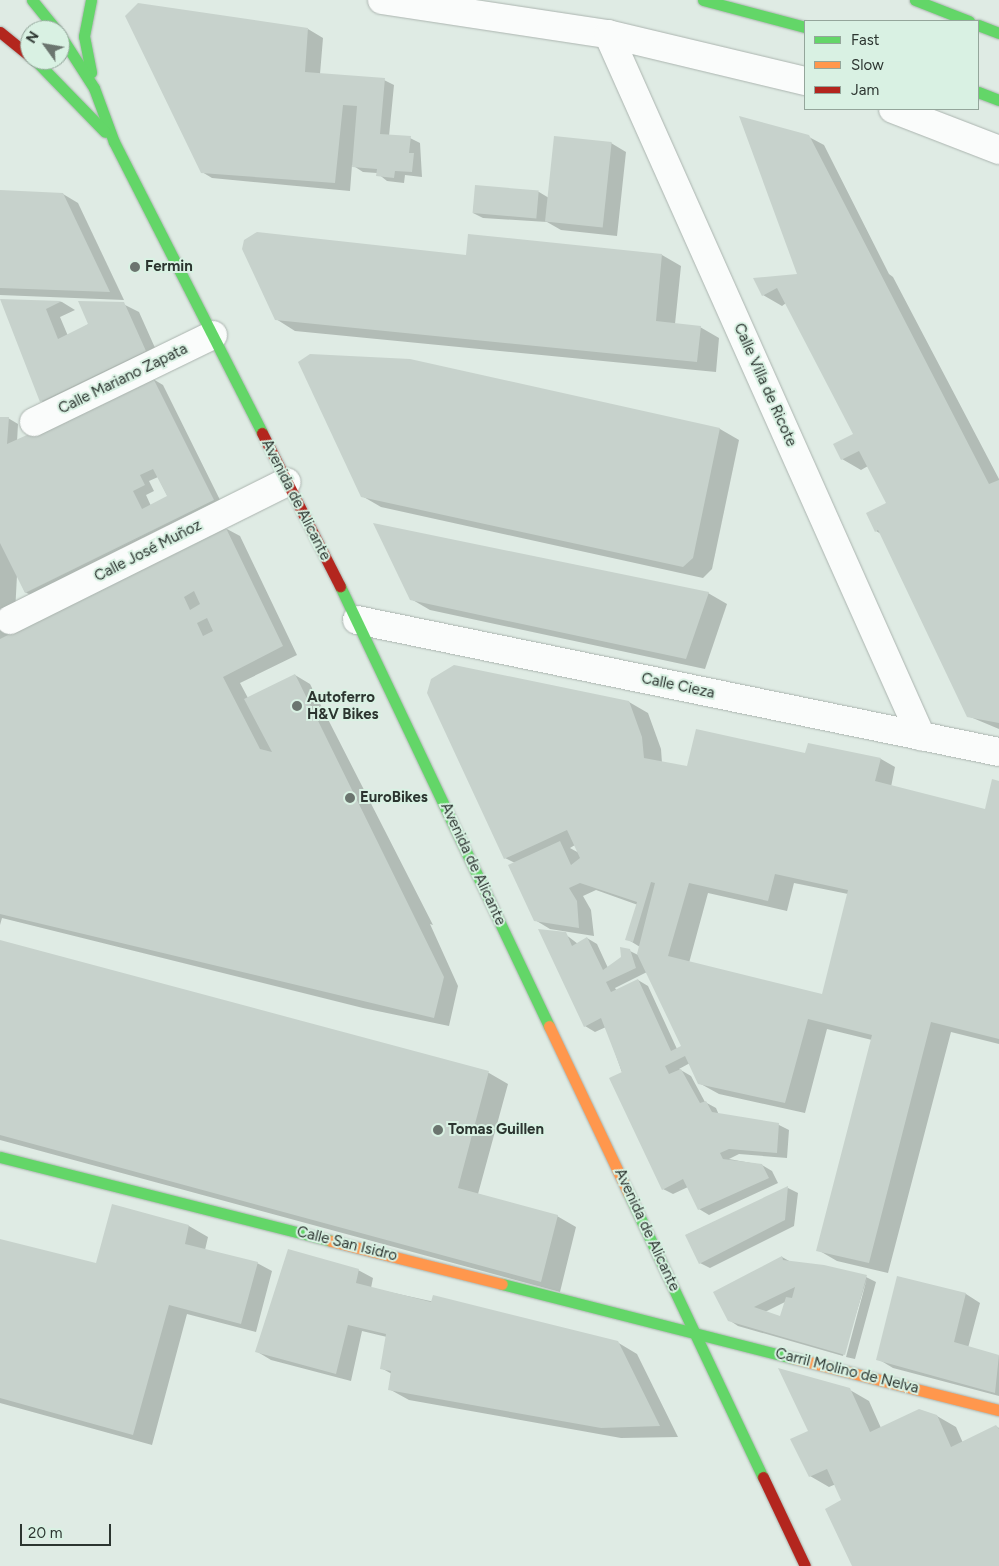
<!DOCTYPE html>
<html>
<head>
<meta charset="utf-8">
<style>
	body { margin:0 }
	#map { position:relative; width:999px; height:1566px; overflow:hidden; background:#dfebe4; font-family:Figtree,sans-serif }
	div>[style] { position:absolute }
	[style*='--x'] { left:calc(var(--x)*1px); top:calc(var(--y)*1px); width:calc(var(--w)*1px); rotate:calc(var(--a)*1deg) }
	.shadow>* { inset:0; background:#0003 }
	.building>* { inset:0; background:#c7d2cc; transform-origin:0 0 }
	.roads { filter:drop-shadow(0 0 1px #abb4af) drop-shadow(0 0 1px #abb4af) }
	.street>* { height:28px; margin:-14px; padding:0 14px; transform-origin:14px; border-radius:14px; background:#fafcfb }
	.fast>* { height:11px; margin:-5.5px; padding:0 5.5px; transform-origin:5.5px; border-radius:5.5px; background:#63d668 }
	.slow>* { height:11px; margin:-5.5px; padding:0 5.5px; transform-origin:5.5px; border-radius:5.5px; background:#ff974d }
	.jam>* { height:11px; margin:-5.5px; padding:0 5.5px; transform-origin:5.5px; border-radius:5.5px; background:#b3261e }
	.dots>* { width:14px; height:14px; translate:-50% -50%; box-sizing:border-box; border:2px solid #d9f1e3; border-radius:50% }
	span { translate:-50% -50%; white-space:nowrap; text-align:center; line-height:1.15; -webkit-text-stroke:4px #d9f1e3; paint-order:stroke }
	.poi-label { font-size:15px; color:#2c3530; font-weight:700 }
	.left { translate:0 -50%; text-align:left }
	.street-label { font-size:15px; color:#2c3530 }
	.legend { position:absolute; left:804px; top:20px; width:175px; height:90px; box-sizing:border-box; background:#d9f1e3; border:1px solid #94a69b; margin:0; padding:6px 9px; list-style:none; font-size:15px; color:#2c3530 }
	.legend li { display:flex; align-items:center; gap:10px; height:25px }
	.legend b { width:25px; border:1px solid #94a69b }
	.north { position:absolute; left:20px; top:20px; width:50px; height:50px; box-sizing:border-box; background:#d9f1e3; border:1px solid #94a69b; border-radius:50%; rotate:302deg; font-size:14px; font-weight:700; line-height:20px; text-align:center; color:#2c3530 }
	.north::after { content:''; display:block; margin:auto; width:18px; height:22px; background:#6b756f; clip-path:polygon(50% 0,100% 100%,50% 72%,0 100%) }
	.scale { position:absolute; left:20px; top:1524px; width:91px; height:22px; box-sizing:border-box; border:2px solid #2c3530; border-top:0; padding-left:6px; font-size:15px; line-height:18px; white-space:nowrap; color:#2c3530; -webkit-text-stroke:4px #d9f1e3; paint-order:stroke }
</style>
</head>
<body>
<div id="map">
	<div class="shadow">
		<div style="clip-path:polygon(308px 29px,323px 38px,320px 74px,384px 80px,394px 85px,389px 136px,410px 138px,420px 143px,422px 177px,405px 175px,404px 183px,387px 181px,377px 173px,363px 172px,352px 165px,350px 191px,212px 178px,202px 172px)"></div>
		<div style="clip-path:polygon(809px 137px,824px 145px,889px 274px,893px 277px,999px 479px,999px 729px,968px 716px,881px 534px,876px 531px,888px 504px,868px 466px,861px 470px,842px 459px,855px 434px,786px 303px,782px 306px,763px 295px,798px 274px)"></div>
		<div style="clip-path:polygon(611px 143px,626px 152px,617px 236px,561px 230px,547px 222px,483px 218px,473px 213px,476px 187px,539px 192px,549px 198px)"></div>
		<div style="clip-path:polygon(0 191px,63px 194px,78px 203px,124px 300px,0 295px)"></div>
		<div style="clip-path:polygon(470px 236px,662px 255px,681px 266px,675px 324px,700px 327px,719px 338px,716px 372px,295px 331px,276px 319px,467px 256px)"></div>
		<div style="clip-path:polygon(2px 300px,62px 302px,75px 310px,60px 317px,68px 336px,123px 304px,139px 312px,160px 359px,56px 409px,41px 401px)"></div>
		<div style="clip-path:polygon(410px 361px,720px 429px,739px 440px,712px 569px,703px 578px,381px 507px,362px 496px)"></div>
		<div style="clip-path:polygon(evenodd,153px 379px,163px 385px,223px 506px,40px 600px,25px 592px,17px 575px,14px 633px,225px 528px,240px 536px,297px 655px,240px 683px,248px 698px,295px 675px,310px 684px,433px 925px,430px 924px,458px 986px,449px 1026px,363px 1008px,2px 918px,0 925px,0 419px,8px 418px,18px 424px,17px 442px,153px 379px,158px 477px,168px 497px,151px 506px,146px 495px,154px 491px,149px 481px,158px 477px)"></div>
		<div style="clip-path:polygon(708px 593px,727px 604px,705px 669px,430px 610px,411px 599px)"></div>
		<div style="clip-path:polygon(evenodd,629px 702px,648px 713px,661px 749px,662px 763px,688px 767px,804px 755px,881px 759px,895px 767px,891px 787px,986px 810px,999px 782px,999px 1044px,951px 1032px,888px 1273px,837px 1261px,818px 1250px,872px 1040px,827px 1029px,805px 1113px,719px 1094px,699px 1083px,690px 1063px,679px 1069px,691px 1076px,705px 1102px,716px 1108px,719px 1115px,779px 1125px,789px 1130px,787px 1158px,739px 1154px,729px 1159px,762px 1165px,772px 1171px,778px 1183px,709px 1215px,699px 1209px,688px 1187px,673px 1194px,663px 1189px,606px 1027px,595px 1032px,585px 1026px,540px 931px,565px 934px,578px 944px,587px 938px,597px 944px,608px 968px,630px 951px,638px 955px,640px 947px,627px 939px,638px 905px,596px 890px,583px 896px,591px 910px,594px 936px,550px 929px,535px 920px,515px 863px,505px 858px,629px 702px,575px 845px,579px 853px,570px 848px,575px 845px,629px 702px,794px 883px,848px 894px,823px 995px,689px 963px,708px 893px,787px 911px,794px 883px,629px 702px,647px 972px,684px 1050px,677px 1049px,648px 986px,638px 980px,617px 991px,615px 988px,647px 972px)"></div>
		<div style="clip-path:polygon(0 942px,489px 1073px,508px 1084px,478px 1194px,557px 1216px,576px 1227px,560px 1292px,0 1140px)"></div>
		<div style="clip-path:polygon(788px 1188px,798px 1193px,794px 1226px,710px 1268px,700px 1263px,686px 1235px)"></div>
		<div style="clip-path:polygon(113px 1205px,189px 1226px,208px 1237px,205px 1250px,257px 1263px,272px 1271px,256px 1332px,187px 1314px,152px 1445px,0 1403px,0 1240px,97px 1265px)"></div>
		<div style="clip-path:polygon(evenodd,782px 1257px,791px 1262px,866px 1277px,876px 1282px,855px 1359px,846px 1357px,867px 1278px,843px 1356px,738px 1326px,729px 1320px,782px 1257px,785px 1302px,781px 1317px,765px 1312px,785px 1302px)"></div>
		<div style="clip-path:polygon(358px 1270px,373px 1278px,371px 1288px,617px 1342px,637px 1354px,678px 1437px,621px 1438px,409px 1400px,389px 1389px,392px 1374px,381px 1368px,387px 1337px,362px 1331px,351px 1381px,271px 1360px,256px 1351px)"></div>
		<div style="clip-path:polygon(898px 1277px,966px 1294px,980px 1303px,968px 1348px,999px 1356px,999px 1396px,893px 1368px,878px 1359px)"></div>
		<div style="clip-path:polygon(850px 1390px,869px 1401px,881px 1428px,937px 1416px,956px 1427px,963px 1443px,996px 1426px,999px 1428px,999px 1566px,853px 1566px,843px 1500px,836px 1484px,829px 1487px,810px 1476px,809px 1431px)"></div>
	</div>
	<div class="building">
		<div style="clip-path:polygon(138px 3px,308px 28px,305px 72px,385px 78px,380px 134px,411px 136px,409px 153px,414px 153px,412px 172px,395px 171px,394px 178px,376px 176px,377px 169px,352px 167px,357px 106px,343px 105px,335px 183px,201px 173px,125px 16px)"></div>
		<div style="clip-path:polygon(739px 116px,809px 135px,989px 484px,999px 480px,999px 723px,967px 717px,878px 530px,875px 532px,866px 513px,886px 503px,859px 451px,841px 460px,833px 444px,853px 434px,777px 288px,762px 296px,753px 278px,797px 274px)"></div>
		<div style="left:554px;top:136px;width:58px;height:86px;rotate:6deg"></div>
		<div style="left:475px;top:185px;width:64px;height:28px;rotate:5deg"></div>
		<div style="clip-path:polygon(0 190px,63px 193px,110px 292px,0 288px)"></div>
		<div style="clip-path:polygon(257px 232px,466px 255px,468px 234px,662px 254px,656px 321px,701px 326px,697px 362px,275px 320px,242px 249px,244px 240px)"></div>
		<div style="clip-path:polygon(0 299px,62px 301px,46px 309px,58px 339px,88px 324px,78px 301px,124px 302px,146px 351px,40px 402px)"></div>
		<div style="clip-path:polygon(310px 354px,410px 359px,720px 428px,693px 558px,683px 567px,361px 497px,298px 362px)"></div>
		<div style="clip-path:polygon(evenodd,153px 378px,214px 500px,25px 593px,0 543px,0 417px,9px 417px,7px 444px,153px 378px,153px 469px,167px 496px,142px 509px,133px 491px,145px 485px,140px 475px,153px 469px)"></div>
		<div style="clip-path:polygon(373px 523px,709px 592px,686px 659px,410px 600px)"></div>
		<div style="clip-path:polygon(evenodd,225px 526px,283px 646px,223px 677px,260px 749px,272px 752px,244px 699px,295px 674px,444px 977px,434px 1018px,0 914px,0 639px,225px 526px,194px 591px,200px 604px,190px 610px,184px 597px,194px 591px,225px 526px,207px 618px,213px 631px,203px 636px,197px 623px,207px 618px)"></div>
		<div style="clip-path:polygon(evenodd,454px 665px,629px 701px,642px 737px,644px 758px,687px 766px,696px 729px,805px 753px,808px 743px,881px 758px,875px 781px,985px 809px,992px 779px,999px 781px,999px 1039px,931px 1022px,869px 1263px,816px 1251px,872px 1035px,808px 1019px,785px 1103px,698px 1084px,685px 1056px,665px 1066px,669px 1074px,681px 1069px,700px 1103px,706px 1101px,712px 1112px,779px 1123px,777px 1153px,729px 1149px,720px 1153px,723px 1159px,762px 1164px,769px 1178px,698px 1210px,683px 1179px,662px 1190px,609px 1078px,622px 1072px,601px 1018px,584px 1027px,538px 929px,566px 932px,572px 946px,587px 937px,603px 970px,621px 957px,620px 947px,630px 949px,636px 968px,606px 982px,611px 992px,638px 979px,671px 1051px,681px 1046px,637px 954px,655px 883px,651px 882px,633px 942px,625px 940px,637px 902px,580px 883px,569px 888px,577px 901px,579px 928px,534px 921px,508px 865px,560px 841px,571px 865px,580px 858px,567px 830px,504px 859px,427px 693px,431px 679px,454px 665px,775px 874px,848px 890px,822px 994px,668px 956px,689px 883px,768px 901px,775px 874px)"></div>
		<div style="clip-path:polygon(0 940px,489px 1071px,458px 1188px,558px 1215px,541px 1282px,0 1135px)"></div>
		<div style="clip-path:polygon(788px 1186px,785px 1220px,699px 1264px,685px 1235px)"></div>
		<div style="clip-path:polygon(112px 1204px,189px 1225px,185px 1244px,258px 1262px,241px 1324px,169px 1305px,133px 1435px,0 1398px,0 1239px,96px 1263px)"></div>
		<div style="clip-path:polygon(288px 1249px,359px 1269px,356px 1283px,431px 1302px,433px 1295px,618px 1341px,660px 1426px,601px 1428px,388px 1390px,391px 1371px,380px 1369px,386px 1334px,348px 1325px,336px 1374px,255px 1352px)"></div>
		<div style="clip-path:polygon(evenodd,782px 1256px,783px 1260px,824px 1265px,867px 1275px,845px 1355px,728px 1321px,713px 1292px,782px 1256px,795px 1287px,792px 1298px,786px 1297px,780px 1316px,754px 1307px,795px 1287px)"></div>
		<div style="clip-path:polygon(897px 1276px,966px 1293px,954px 1342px,999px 1355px,995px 1393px,876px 1360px)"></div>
		<div style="clip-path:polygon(778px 1368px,850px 1388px,870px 1432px,919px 1409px,937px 1415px,951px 1447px,996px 1425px,999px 1429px,999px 1566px,852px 1566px,825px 1509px,841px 1500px,827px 1469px,809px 1477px,790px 1439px,808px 1431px)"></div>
	</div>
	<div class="roads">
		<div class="street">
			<div style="--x:382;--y:0;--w:229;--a:8.6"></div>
			<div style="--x:608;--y:34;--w:203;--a:13.4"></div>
			<div style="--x:608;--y:34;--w:769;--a:65.97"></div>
			<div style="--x:893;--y:109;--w:114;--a:21.1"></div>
			<div style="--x:34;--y:422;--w:199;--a:-25.9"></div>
			<div style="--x:10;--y:620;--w:309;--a:-26.5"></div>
			<div style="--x:357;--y:620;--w:655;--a:11.62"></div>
		</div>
		<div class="fast">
			<div style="--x:32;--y:0;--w:38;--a:51"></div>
			<div style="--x:91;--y:0;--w:37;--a:101"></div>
			<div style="--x:84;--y:36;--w:37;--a:79"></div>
			<div style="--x:703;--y:0;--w:106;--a:14.8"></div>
			<div style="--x:915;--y:0;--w:58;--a:21.3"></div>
			<div style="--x:978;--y:25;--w:22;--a:21"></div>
			<div style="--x:60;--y:35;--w:63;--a:57.3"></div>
			<div style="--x:94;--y:88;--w:58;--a:69.7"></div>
			<div style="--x:114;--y:142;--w:326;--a:63"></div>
			<div style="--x:35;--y:60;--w:100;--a:45.8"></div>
			<div style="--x:978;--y:92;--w:22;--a:21"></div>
			<div style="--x:340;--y:586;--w:487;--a:64.6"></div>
			<div style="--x:0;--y:1157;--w:341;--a:14.2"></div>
			<div style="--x:628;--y:1192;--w:315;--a:64.7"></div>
			<div style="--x:502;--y:1284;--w:300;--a:14.3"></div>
		</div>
		<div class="slow">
			<div style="--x:549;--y:1026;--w:184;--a:64.6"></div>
			<div style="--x:331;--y:1241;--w:176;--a:14.1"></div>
			<div style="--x:793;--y:1358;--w:212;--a:14.2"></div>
		</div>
		<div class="jam">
			<div style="--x:0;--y:32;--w:38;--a:39"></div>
			<div style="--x:262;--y:433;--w:172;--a:63"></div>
			<div style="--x:763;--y:1477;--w:98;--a:64.7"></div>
		</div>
	</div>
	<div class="dots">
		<div style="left:135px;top:267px;background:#6b756f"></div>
		<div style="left:297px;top:706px;background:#6b756f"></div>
		<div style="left:350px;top:798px;background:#6b756f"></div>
		<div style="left:438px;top:1130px;background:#6b756f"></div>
	</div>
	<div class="poi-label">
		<span class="left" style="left:145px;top:267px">Fermin</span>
		<span class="left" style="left:307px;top:706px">Autoferro<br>H&amp;V Bikes</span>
		<span class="left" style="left:360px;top:798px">EuroBikes</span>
		<span class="left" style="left:448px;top:1130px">Tomas Guillen</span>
	</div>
	<div class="street-label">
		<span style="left:123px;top:379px;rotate:-26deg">Calle Mariano Zapata</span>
		<span style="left:765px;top:385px;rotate:66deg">Calle Villa de Ricote</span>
		<span style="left:296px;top:500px;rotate:63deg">Avenida de Alicante</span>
		<span style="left:148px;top:551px;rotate:-27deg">Calle José Muñoz</span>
		<span style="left:678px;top:686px;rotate:12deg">Calle Cieza</span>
		<span style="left:473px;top:864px;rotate:65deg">Avenida de Alicante</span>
		<span style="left:647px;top:1230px;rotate:65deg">Avenida de Alicante</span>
		<span style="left:347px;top:1244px;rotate:14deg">Calle San Isidro</span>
		<span style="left:847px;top:1371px;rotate:14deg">Carril Molino de Nelva</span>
	</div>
	<ul class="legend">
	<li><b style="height:6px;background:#63d668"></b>Fast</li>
	<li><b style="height:6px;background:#ff974d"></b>Slow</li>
	<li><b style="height:6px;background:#b3261e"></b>Jam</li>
	</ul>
	<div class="north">N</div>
	<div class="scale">20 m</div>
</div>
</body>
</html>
